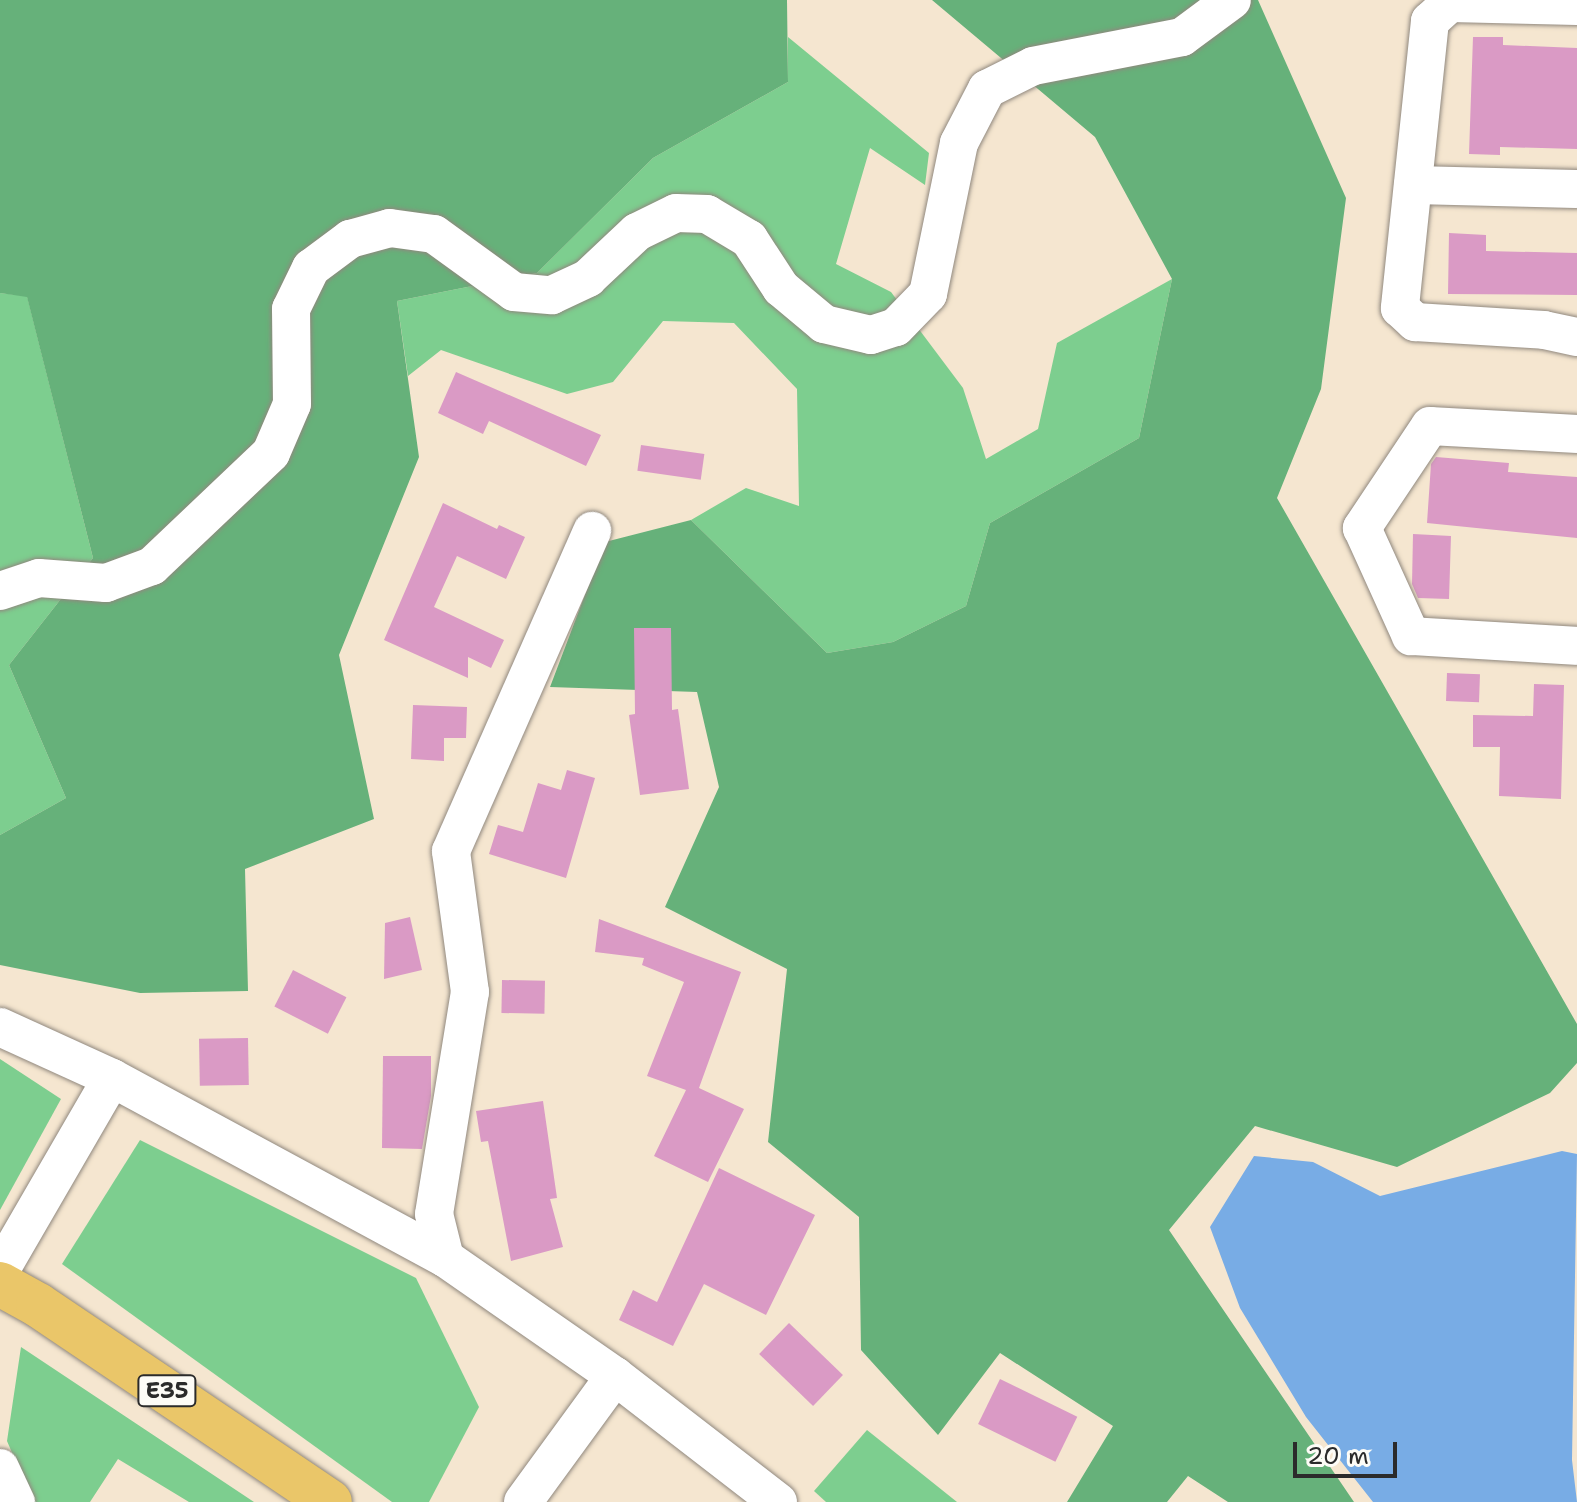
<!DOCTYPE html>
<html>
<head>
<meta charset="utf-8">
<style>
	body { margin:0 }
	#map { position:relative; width:1577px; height:1502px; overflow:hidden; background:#f5e6d0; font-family:"Shantell Sans",sans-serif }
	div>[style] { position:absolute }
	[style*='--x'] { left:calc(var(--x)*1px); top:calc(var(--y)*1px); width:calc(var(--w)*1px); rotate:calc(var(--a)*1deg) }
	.green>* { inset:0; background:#7dce8f }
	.forest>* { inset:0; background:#66b17a }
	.water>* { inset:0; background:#78ace5 }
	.building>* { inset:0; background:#da9ac5; transform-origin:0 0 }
	.roads { filter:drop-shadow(0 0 2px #90887e) drop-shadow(0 0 2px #90887e) }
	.street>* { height:38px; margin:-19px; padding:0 19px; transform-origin:19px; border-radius:19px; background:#fff }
	.highway>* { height:44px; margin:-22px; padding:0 22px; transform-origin:22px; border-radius:22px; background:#eac669 }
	span { translate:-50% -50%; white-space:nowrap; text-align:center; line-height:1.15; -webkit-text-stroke:7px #fdfcf7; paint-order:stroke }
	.shield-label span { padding:2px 6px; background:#fdfcf7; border:2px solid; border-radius:6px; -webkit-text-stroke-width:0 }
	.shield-label { font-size:22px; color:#2b2b2b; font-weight:700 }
	.scale { position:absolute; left:1293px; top:1442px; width:104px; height:36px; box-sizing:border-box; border:4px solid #2b2b2b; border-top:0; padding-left:10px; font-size:24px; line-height:28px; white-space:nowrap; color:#2b2b2b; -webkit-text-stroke:6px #fdfcf7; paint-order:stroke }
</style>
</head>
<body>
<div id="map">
	<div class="green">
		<div style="clip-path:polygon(788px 37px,929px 153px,925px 185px,870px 148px,836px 264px,891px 292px,963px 388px,986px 459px,1038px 429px,1057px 343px,1172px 279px,1139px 438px,990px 523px,966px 606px,893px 642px,827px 653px,691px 520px,746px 488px,799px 506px,797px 389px,734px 323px,663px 321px,613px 382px,567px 394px,441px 350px,408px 376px,397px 301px,537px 273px,653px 158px,788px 82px)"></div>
		<div style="clip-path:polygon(0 293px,27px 296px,93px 558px,9px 665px,66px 798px,0 835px)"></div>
		<div style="clip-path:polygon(0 1059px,61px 1099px,0 1210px)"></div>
		<div style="clip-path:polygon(140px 1140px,416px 1278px,479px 1407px,429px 1502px,392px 1502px,62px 1264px)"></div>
		<div style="clip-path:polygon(21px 1347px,254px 1502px,189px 1502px,118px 1459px,90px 1502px,33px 1502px,7px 1441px)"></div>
		<div style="clip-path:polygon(867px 1430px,957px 1502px,826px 1502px,814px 1491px)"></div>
	</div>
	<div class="forest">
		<div style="clip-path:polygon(0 0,787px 0,788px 82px,653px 158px,537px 273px,397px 301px,419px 457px,339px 655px,374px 819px,245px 869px,248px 991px,140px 993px,0 965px,0 835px,66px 798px,9px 665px,93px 558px,27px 297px,0 293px)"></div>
		<div style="clip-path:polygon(932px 0,1258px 0,1346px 198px,1321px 389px,1277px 498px,1577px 1024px,1577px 1063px,1550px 1093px,1397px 1167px,1255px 1126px,1169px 1230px,1354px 1502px,1228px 1502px,1188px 1476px,1167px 1502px,1067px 1502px,1113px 1426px,1000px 1353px,938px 1435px,861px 1350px,859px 1217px,768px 1142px,787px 969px,665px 907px,719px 787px,697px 692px,550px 687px,605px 542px,691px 520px,827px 653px,893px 642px,966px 606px,990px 523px,1139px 438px,1172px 279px,1095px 137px)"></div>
	</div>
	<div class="water">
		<div style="clip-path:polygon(1562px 1151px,1577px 1154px,1572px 1460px,1577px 1502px,1373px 1502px,1306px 1417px,1240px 1308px,1210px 1227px,1254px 1156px,1313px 1162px,1380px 1196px)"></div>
	</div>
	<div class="building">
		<div style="clip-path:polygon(1473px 37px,1503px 37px,1503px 45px,1577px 48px,1577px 149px,1500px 147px,1500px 155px,1469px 154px)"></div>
		<div style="clip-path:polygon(1449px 233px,1486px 235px,1486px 251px,1577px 253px,1577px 295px,1448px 294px)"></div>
		<div style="clip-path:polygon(456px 372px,601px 435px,586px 466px,489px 421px,483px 434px,438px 413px)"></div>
		<div style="left:641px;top:445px;width:64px;height:26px;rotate:8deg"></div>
		<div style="clip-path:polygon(1436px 457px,1509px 463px,1508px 472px,1577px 477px,1577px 538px,1427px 523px,1431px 464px)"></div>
		<div style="clip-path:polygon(443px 503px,497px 529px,499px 525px,525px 537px,506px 579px,457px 556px,434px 607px,504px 640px,491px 668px,468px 657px,468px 678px,384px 640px)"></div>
		<div style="clip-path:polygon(1413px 534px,1451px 536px,1449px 599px,1418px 598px,1412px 584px)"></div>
		<div style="clip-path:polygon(634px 628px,671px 628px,672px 710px,678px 709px,689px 789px,640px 795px,629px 715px,635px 714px)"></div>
		<div style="left:1447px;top:673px;width:33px;height:28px;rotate:2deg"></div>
		<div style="clip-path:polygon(1534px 684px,1564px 685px,1561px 799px,1499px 796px,1500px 747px,1473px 747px,1473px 715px,1533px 716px)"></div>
		<div style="clip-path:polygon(413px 705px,467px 707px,466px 738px,444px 738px,444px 761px,411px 759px)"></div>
		<div style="clip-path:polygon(567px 770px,595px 778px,566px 878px,489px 854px,498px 825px,523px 832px,538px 783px,561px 790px)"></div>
		<div style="clip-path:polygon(410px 917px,422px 970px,384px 979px,385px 923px)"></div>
		<div style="clip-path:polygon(599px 919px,741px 972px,699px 1088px,744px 1109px,708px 1182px,654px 1156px,686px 1090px,647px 1076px,684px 982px,642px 965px,644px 958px,595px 952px)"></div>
		<div style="left:293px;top:970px;width:60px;height:41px;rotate:27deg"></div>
		<div style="left:502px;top:980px;width:43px;height:33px;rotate:1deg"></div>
		<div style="left:248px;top:1038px;width:47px;height:49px;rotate:89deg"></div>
		<div style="clip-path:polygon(383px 1056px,431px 1056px,431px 1096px,422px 1149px,382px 1148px)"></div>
		<div style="clip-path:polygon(543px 1101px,557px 1198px,550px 1199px,563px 1247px,511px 1261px,488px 1141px,481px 1142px,476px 1111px)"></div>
		<div style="clip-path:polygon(719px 1168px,815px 1215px,766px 1315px,704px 1284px,673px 1346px,619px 1320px,633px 1290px,657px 1302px)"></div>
		<div style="left:789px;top:1323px;width:75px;height:43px;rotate:44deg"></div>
		<div style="left:1000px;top:1379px;width:86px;height:50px;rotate:26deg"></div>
	</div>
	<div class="roads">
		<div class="street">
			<div style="--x:1577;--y:6;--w:127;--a:-178.6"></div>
			<div style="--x:1450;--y:3;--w:27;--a:138"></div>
			<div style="--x:1430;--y:21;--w:289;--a:96"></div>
			<div style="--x:1400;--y:308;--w:21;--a:43"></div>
			<div style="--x:1415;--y:322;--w:129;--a:3.5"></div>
			<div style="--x:1544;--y:330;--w:34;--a:12"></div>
			<div style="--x:1413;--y:185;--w:164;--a:1.4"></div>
			<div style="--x:1577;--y:434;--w:147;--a:-176.9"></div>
			<div style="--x:1430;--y:426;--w:123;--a:123.7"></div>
			<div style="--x:1362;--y:528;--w:119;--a:65.6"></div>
			<div style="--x:1411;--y:636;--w:166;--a:3.4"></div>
			<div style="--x:0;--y:591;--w:41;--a:-18.4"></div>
			<div style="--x:39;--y:578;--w:67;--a:4.3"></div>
			<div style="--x:106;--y:583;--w:49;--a:-20.3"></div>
			<div style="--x:152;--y:566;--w:164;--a:-43.5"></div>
			<div style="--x:271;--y:453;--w:53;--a:-66.8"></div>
			<div style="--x:292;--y:404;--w:95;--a:-90.6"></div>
			<div style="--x:291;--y:309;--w:46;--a:-64"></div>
			<div style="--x:311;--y:268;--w:49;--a:-36.6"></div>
			<div style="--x:350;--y:239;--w:41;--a:-15.4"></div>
			<div style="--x:390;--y:228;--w:44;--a:7.8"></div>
			<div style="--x:434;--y:234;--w:99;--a:35.9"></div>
			<div style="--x:514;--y:292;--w:38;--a:5"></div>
			<div style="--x:552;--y:295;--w:40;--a:-25"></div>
			<div style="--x:588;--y:278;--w:67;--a:-43.2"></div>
			<div style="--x:637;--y:232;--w:43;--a:-26"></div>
			<div style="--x:676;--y:213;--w:31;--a:2"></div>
			<div style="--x:707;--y:214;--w:49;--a:30.8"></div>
			<div style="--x:749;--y:239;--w:59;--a:56.9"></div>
			<div style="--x:781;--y:288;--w:56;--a:39.9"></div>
			<div style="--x:824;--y:324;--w:48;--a:13.2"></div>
			<div style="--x:871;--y:335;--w:26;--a:-18"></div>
			<div style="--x:896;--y:327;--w:46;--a:-45.9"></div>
			<div style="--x:928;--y:294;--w:154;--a:-78.4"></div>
			<div style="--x:959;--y:143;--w:61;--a:-62.6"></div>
			<div style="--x:987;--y:89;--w:51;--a:-26.6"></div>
			<div style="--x:1033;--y:66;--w:152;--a:-11"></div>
			<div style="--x:1182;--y:37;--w:62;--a:-36.5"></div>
			<div style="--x:0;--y:1027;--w:123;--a:24.5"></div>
			<div style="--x:112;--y:1078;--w:379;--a:28.4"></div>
			<div style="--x:445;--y:1258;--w:207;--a:34.8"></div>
			<div style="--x:615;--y:1376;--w:206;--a:37.7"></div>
			<div style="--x:445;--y:1258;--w:45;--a:-104"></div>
			<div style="--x:434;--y:1214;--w:225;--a:-80.8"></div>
			<div style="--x:470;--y:992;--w:142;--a:-97.7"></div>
			<div style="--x:451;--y:851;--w:350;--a:-66.2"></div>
			<div style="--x:0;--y:1271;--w:223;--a:-59.9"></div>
			<div style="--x:0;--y:1468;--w:38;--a:65"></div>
			<div style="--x:523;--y:1502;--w:156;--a:-53.9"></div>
		</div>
		<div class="highway">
			<div style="--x:0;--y:1284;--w:43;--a:28.9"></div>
			<div style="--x:38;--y:1305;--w:352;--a:34"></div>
		</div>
	</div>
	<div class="shield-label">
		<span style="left:167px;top:1391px">E35</span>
	</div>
	<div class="scale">20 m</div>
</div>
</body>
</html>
